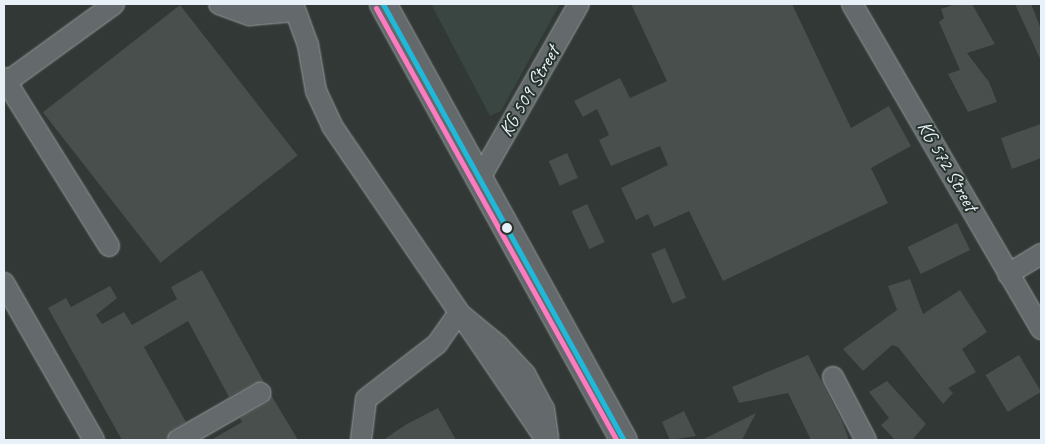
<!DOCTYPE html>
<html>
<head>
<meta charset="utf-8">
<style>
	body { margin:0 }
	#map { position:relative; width:1045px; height:444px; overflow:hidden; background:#313835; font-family:Caveat,sans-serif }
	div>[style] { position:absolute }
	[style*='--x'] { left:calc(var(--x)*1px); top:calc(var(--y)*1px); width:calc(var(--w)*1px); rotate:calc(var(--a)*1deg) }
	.built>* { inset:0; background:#3a4641 }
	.building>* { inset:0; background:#494f4d; transform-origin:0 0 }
	.roads { filter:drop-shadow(0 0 1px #989d9e) drop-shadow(0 0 1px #989d9e) }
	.minor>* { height:20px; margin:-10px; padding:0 10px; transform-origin:10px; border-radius:10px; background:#646a6b }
	.major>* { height:26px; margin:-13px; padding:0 13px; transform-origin:13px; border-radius:13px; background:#646a6b }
	.bus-1>* { height:5px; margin:-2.5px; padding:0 2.5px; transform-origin:2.5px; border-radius:2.5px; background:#20b9da }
	.bus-2>* { height:5px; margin:-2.5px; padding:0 2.5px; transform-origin:2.5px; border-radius:2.5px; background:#fe7ac1 }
	.dots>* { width:14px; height:14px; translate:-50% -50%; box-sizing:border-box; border:2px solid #26332d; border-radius:50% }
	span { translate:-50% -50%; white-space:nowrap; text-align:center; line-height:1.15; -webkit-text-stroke:4px #26332d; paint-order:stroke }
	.street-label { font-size:20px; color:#e8f1f8 }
	.frame { position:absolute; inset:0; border:5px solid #e8f1f8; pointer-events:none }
</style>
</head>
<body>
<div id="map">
	<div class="built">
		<div style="clip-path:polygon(431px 4px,560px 4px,501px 111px,490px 116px)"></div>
	</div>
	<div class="building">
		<div style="clip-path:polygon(631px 4px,792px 4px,851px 128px,889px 106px,911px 146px,871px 168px,888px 203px,723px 281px,689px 211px,654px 227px,648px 214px,636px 220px,621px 188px,668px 165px,660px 146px,611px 166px,599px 140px,609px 135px,597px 109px,583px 117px,574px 101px,620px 78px,630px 98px,667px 81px)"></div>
		<div style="clip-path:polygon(956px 4px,972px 4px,995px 44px,967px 53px,989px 82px,997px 102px,968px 112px,948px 74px,960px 70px,939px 22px,944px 18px,941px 9px)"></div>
		<div style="clip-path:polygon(1015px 4px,1031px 4px,1041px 29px,1041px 61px)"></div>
		<div style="left:180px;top:5px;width:191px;height:174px;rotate:52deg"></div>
		<div style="clip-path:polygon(1041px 124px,1041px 158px,1012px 169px,1001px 138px)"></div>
		<div style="left:567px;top:153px;width:27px;height:20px;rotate:66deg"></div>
		<div style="left:587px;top:204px;width:42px;height:17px;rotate:65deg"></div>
		<div style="left:957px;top:223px;width:30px;height:55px;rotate:64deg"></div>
		<div style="left:665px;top:248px;width:54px;height:15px;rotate:67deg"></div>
		<div style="clip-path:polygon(202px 270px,264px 382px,254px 383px,229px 397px,188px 321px,144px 347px,186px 422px,172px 430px,166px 440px,122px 440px,48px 308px,66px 298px,71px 307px,110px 286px,117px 298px,96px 315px,102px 324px,124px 312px,132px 325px,177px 299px,171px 287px)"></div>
		<div style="clip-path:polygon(910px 279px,923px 314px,960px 290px,987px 332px,962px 349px,976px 372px,948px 388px,953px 393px,943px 404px,898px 347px,892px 345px,863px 371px,843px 349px,897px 310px,888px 286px)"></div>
		<div style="clip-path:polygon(808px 355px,842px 421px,849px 440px,811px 440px,788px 393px,739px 403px,732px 387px)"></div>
		<div style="left:1019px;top:355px;width:43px;height:39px;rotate:59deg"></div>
		<div style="clip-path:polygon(887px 381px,926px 424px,912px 440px,895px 440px,881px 425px,889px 418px,869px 392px)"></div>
		<div style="clip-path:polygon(271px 395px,298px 440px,211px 440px,242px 422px,240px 418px,266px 403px)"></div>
		<div style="clip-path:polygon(438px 408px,456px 440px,383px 440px,407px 424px)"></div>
		<div style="clip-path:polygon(684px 411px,696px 436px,670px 440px,662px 422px)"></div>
		<div style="clip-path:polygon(756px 413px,742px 440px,702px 440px)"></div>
	</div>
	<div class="roads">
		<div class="minor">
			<div style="--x:219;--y:4;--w:33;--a:20"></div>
			<div style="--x:250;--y:15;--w:45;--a:-5.1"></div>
			<div style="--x:293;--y:4;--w:44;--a:69.9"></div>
			<div style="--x:308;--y:45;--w:47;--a:80.1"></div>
			<div style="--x:316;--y:91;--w:38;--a:65"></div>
			<div style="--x:332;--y:126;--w:380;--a:55.7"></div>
			<div style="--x:852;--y:4;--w:376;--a:59.8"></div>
			<div style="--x:4;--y:78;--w:198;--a:58"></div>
			<div style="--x:4;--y:84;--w:136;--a:-36"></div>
			<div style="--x:480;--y:178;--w:200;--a:-60.4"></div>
			<div style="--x:1008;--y:274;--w:39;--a:-31"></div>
			<div style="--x:4;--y:283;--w:181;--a:60.2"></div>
			<div style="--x:833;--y:377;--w:71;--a:62.4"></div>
			<div style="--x:178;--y:440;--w:95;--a:-29.8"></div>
			<div style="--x:361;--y:440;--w:41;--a:-83"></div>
			<div style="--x:366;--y:399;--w:90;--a:-37.8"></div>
			<div style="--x:437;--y:344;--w:38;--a:-55"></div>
			<div style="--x:459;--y:313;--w:50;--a:39.4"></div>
			<div style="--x:498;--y:345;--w:40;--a:47"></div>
			<div style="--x:525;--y:374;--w:40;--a:62"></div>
			<div style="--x:544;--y:409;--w:29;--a:82"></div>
		</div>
		<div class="major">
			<div style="--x:383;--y:4;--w:498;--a:61.1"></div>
		</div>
	</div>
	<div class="bus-1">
		<div style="--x:383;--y:4;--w:498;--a:61.1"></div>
	</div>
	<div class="bus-2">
		<div style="--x:376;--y:8;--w:494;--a:60.9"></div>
	</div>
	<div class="dots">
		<div style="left:507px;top:228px;background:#e8f1f8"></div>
	</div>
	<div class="street-label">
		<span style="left:529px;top:91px;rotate:-60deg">KG 509 Street</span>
		<span style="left:948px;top:166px;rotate:60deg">KG 572 Street</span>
	</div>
	<div class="frame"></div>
</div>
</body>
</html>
